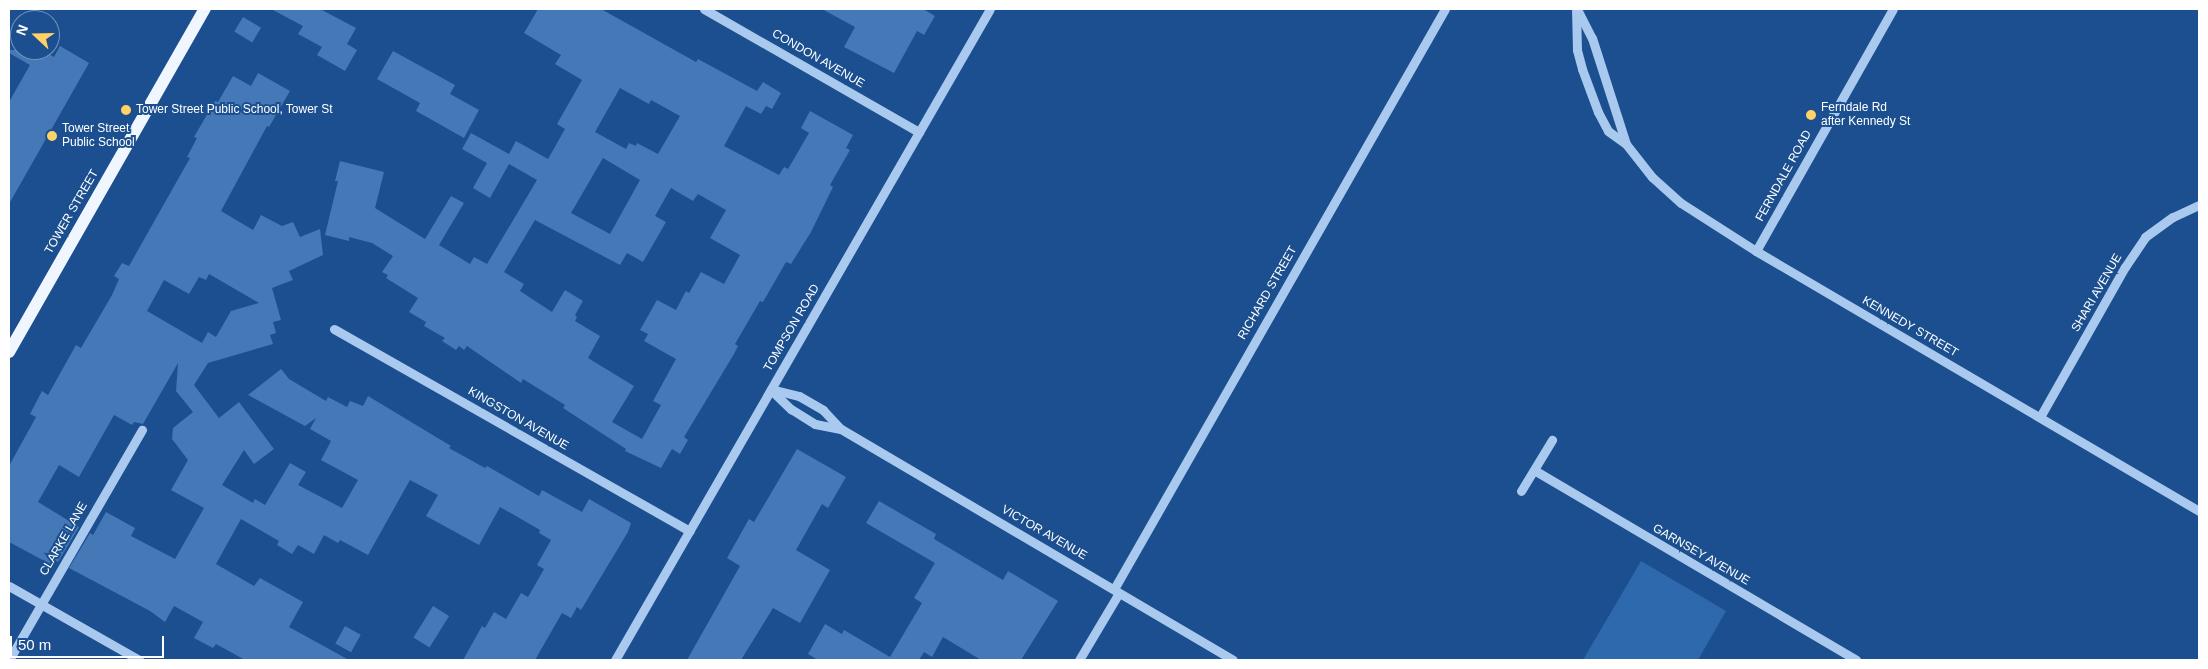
<!DOCTYPE html>
<html>
<head>
<meta charset="utf-8">
<style>
	body { margin:0 }
	#map { position:relative; width:2208px; height:669px; overflow:hidden; background:#1b4f8f; font-family:Helvetica,sans-serif }
	div>[style] { position:absolute }
	[style*='--x'] { left:calc(var(--x)*1px); top:calc(var(--y)*1px); width:calc(var(--w)*1px); rotate:calc(var(--a)*1deg) }
	.green>* { inset:0; background:#2e69ad }
	.building>* { inset:0; background:#4478b7; transform-origin:0 0 }
	.minor>* { height:9px; margin:-4.5px; padding:0 4.5px; transform-origin:4.5px; border-radius:4.5px; background:#a9c9ee }
	.major>* { height:12px; margin:-6px; padding:0 6px; transform-origin:6px; border-radius:6px; background:#f0f6ff }
	.dots>* { width:14px; height:14px; translate:-50% -50%; box-sizing:border-box; border:2px solid #1b4f8f; border-radius:50% }
	span { translate:-50% -50%; white-space:nowrap; text-align:center; line-height:1.15; -webkit-text-stroke:4px #1b4f8f; paint-order:stroke }
	.street-label { font-size:12px; color:#fff }
	.poi-label { font-size:12px; color:#fff }
	.left { translate:0 -50%; text-align:left }
	.frame { position:absolute; inset:0; border:10px solid #fff; pointer-events:none }
	.north { position:absolute; left:10px; top:10px; width:50px; height:50px; box-sizing:border-box; background:#1b4f8f; border:1px solid #7695bc; border-radius:50%; rotate:291deg; font-size:14px; font-weight:700; line-height:20px; text-align:center; color:#fff }
	.north::after { content:''; display:block; margin:auto; width:18px; height:22px; background:#ffd166; clip-path:polygon(50% 0,100% 100%,50% 72%,0 100%) }
	.scale { position:absolute; left:10px; top:636px; width:154px; height:22px; box-sizing:border-box; border:2px solid #fff; border-top:0; padding-left:6px; font-size:15px; line-height:18px; white-space:nowrap; color:#fff; -webkit-text-stroke:4px #1b4f8f; paint-order:stroke }
</style>
</head>
<body>
<div id="map">
	<div class="green">
		<div style="clip-path:polygon(1641px 561px,1726px 611px,1698px 660px,1583px 660px)"></div>
	</div>
	<div class="building">
		<div style="clip-path:polygon(271px 9px,320px 9px,356px 28px,347px 44px,357px 50px,345px 71px,317px 55px,322px 47px,298px 34px,303px 26px)"></div>
		<div style="clip-path:polygon(evenodd,538px 9px,601px 9px,696px 62px,698px 59px,757px 91px,763px 82px,781px 93px,772px 109px,766px 106px,761px 114px,746px 106px,724px 146px,779px 175px,784px 167px,788px 169px,809px 133px,801px 128px,810px 111px,853px 135px,846px 148px,850px 150px,830px 185px,833px 187px,811px 232px,791px 264px,786px 262px,763px 302px,760px 301px,735px 344px,738px 346px,734px 354px,684px 437px,688px 440px,680px 454px,672px 449px,661px 468px,625px 451px,626px 449px,563px 408px,565px 405px,523px 379px,521px 383px,467px 346px,464px 350px,459px 346px,456px 350px,442px 341px,445px 338px,424px 326px,426px 322px,409px 312px,418px 298px,386px 278px,388px 275px,382px 272px,393px 256px,372px 243px,349px 237px,349px 241px,325px 235px,338px 181px,335px 181px,340px 161px,384px 172px,375px 208px,425px 239px,451px 196px,464px 203px,439px 245px,470px 264px,474px 257px,487px 264px,537px 180px,509px 164px,490px 198px,473px 188px,487px 163px,462px 149px,471px 133px,509px 154px,516px 141px,548px 159px,565px 129px,557px 124px,582px 80px,555px 64px,561px 55px,524px 33px,538px 9px,620px 88px,649px 104px,651px 100px,680px 116px,658px 154px,637px 143px,636px 146px,629px 143px,626px 149px,595px 132px,620px 88px,538px 9px,603px 158px,640px 180px,610px 234px,571px 213px,603px 158px,538px 9px,671px 188px,693px 201px,698px 194px,726px 210px,710px 238px,740px 255px,724px 284px,701px 272px,689px 293px,686px 291px,676px 310px,657px 300px,640px 330px,648px 334px,644px 341px,676px 359px,653px 401px,661px 405px,642px 439px,612px 422px,634px 386px,588px 358px,600px 336px,575px 321px,577px 317px,575px 315px,583px 301px,565px 290px,552px 312px,520px 291px,524px 284px,504px 272px,535px 220px,620px 265px,627px 253px,643px 262px,666px 222px,655px 216px,671px 188px)"></div>
		<div style="clip-path:polygon(822px 9px,923px 9px,935px 16px,924px 35px,917px 31px,894px 73px,844px 47px,855px 27px)"></div>
		<div style="left:243px;top:17px;width:21px;height:17px;rotate:31deg"></div>
		<div style="clip-path:polygon(60px 46px,89px 63px,9px 204px,9px 102px,30px 65px,9px 53px,9px 50px,42px 50px,54px 57px)"></div>
		<div style="clip-path:polygon(393px 51px,455px 85px,450px 94px,479px 110px,464px 138px,416px 111px,420px 103px,377px 79px)"></div>
		<div style="clip-path:polygon(evenodd,258px 73px,290px 91px,269px 127px,267px 126px,221px 211px,253px 230px,261px 215px,282px 226px,293px 222px,300px 237px,320px 229px,323px 255px,289px 271px,293px 280px,272px 288px,281px 320px,273px 322px,276px 333px,270px 335px,273px 344px,208px 363px,194px 385px,219px 418px,239px 402px,274px 449px,254px 464px,244px 450px,222px 485px,253px 503px,255px 499px,265px 505px,290px 463px,306px 472px,298px 485px,342px 508px,358px 480px,321px 460px,331px 441px,310px 429px,316px 418px,305px 426px,248px 395px,281px 369px,289px 379px,326px 401px,328px 397px,347px 407px,350px 401px,363px 406px,368px 396px,451px 446px,449px 448px,485px 468px,487px 466px,539px 496px,542px 490px,582px 512px,589px 499px,631px 523px,628px 532px,581px 610px,577px 607px,571px 618px,562px 613px,535px 660px,463px 660px,482px 626px,485px 628px,494px 612px,506px 619px,521px 593px,528px 597px,544px 569px,537px 565px,551px 540px,539px 533px,540px 530px,500px 507px,479px 545px,426px 516px,438px 495px,410px 480px,368px 555px,340px 540px,338px 543px,324px 535px,314px 554px,298px 545px,292px 554px,277px 545px,279px 541px,241px 519px,216px 564px,254px 586px,260px 578px,303px 602px,289px 627px,349px 660px,245px 660px,216px 644px,213px 648px,194px 638px,203px 622px,174px 606px,165px 622px,150px 611px,69px 568px,90px 533px,93px 535px,106px 512px,135px 528px,131px 536px,175px 559px,204px 508px,171px 490px,188px 460px,172px 439px,173px 428px,193px 412px,176px 391px,178px 363px,143px 424px,134px 422px,132px 425px,114px 415px,79px 477px,59px 465px,38px 502px,79px 527px,58px 562px,55px 560px,52px 565px,9px 542px,9px 466px,36px 417px,30px 414px,42px 391px,48px 395px,76px 345px,81px 348px,112px 295px,119px 279px,114px 276px,122px 263px,129px 266px,190px 158px,187px 157px,197px 138px,194px 137px,215px 101px,218px 102px,233px 76px,251px 86px,258px 73px,209px 274px,259px 303px,231px 311px,216px 337px,208px 332px,202px 343px,147px 311px,164px 280px,189px 294px,199px 277px,206px 280px,209px 274px)"></div>
		<div style="clip-path:polygon(797px 449px,846px 477px,828px 508px,822px 504px,796px 550px,830px 570px,800px 623px,773px 608px,741px 660px,687px 660px,740px 566px,727px 558px,749px 519px,754px 522px)"></div>
		<div style="clip-path:polygon(879px 501px,936px 534px,934px 539px,1003px 580px,1008px 571px,1058px 601px,1021px 660px,981px 660px,943px 637px,932px 657px,924px 652px,919px 660px,818px 660px,808px 654px,825px 624px,842px 634px,844px 630px,890px 657px,922px 603px,914px 598px,935px 563px,866px 523px)"></div>
		<div style="left:433px;top:606px;width:19px;height:37px;rotate:32deg"></div>
		<div style="left:345px;top:626px;width:18px;height:20px;rotate:29deg"></div>
	</div>
	<div class="minor">
		<div style="--x:704;--y:9;--w:248;--a:29.8"></div>
		<div style="--x:1576;--y:9;--w:41;--a:88.6"></div>
		<div style="--x:1577;--y:50;--w:20;--a:75"></div>
		<div style="--x:1582;--y:69;--w:46;--a:69.6"></div>
		<div style="--x:1598;--y:112;--w:21;--a:62"></div>
		<div style="--x:1608;--y:131;--w:22;--a:36"></div>
		<div style="--x:1626;--y:144;--w:42;--a:51.8"></div>
		<div style="--x:1652;--y:177;--w:39;--a:42"></div>
		<div style="--x:1681;--y:203;--w:89;--a:32.6"></div>
		<div style="--x:1756;--y:251;--w:514;--a:30.41"></div>
		<div style="--x:1578;--y:11;--w:30;--a:63"></div>
		<div style="--x:1592;--y:38;--w:111;--a:72.2"></div>
		<div style="--x:1756;--y:251;--w:278;--a:-60.5"></div>
		<div style="--x:334;--y:329;--w:409;--a:29.6"></div>
		<div style="--x:771;--y:389;--w:29;--a:14"></div>
		<div style="--x:799;--y:396;--w:28;--a:30"></div>
		<div style="--x:823;--y:410;--w:26;--a:47"></div>
		<div style="--x:841;--y:429;--w:455;--a:30.5"></div>
		<div style="--x:771;--y:390;--w:28;--a:44"></div>
		<div style="--x:791;--y:409;--w:28;--a:32"></div>
		<div style="--x:815;--y:424;--w:26;--a:11"></div>
		<div style="--x:2040;--y:417;--w:172;--a:-60.5"></div>
		<div style="--x:2125;--y:267;--w:36;--a:-56"></div>
		<div style="--x:2145;--y:237;--w:34;--a:-36"></div>
		<div style="--x:2173;--y:217;--w:29;--a:-25"></div>
		<div style="--x:1534;--y:470;--w:374;--a:30.5"></div>
		<div style="--x:1521;--y:491;--w:60;--a:-58.7"></div>
		<div style="--x:9;--y:586;--w:150;--a:29.6"></div>
		<div style="--x:1114;--y:589;--w:668;--a:-60.29"></div>
		<div style="--x:9;--y:660;--w:266;--a:-60"></div>
		<div style="--x:615;--y:660;--w:751;--a:-60.06"></div>
		<div style="--x:1079;--y:660;--w:78;--a:-59.2"></div>
	</div>
	<div class="major">
		<div style="--x:9;--y:352;--w:395;--a:-60.3"></div>
	</div>
	<div class="dots">
		<div style="left:126px;top:110px;background:#ffd166"></div>
		<div style="left:1811px;top:115px;background:#ffd166"></div>
		<div style="left:52px;top:136px;background:#ffd166"></div>
	</div>
	<div class="street-label">
		<span style="left:818px;top:59px;rotate:30deg">CONDON AVENUE</span>
		<span style="left:1784px;top:176px;rotate:-61deg">FERNDALE ROAD</span>
		<span style="left:72px;top:212px;rotate:-60deg">TOWER STREET</span>
		<span style="left:1268px;top:293px;rotate:-60deg">RICHARD STREET</span>
		<span style="left:2097px;top:293px;rotate:-60deg">SHARI AVENUE</span>
		<span style="left:1910px;top:327px;rotate:30deg">KENNEDY STREET</span>
		<span style="left:792px;top:328px;rotate:-60deg">TOMPSON ROAD</span>
		<span style="left:518px;top:419px;rotate:30deg">KINGSTON AVENUE</span>
		<span style="left:1044px;top:533px;rotate:30deg">VICTOR AVENUE</span>
		<span style="left:64px;top:539px;rotate:-60deg">CLARKE LANE</span>
		<span style="left:1701px;top:555px;rotate:30deg">GARNSEY AVENUE</span>
	</div>
	<div class="poi-label">
		<span class="left" style="left:1821px;top:115px">Ferndale Rd<br>after Kennedy St</span>
		<span class="left" style="left:136px;top:110px">Tower Street Public School, Tower St</span>
		<span class="left" style="left:62px;top:136px">Tower Street<br>Public School</span>
	</div>
	<div class="frame"></div>
	<div class="north">N</div>
	<div class="scale">50 m</div>
</div>
</body>
</html>
